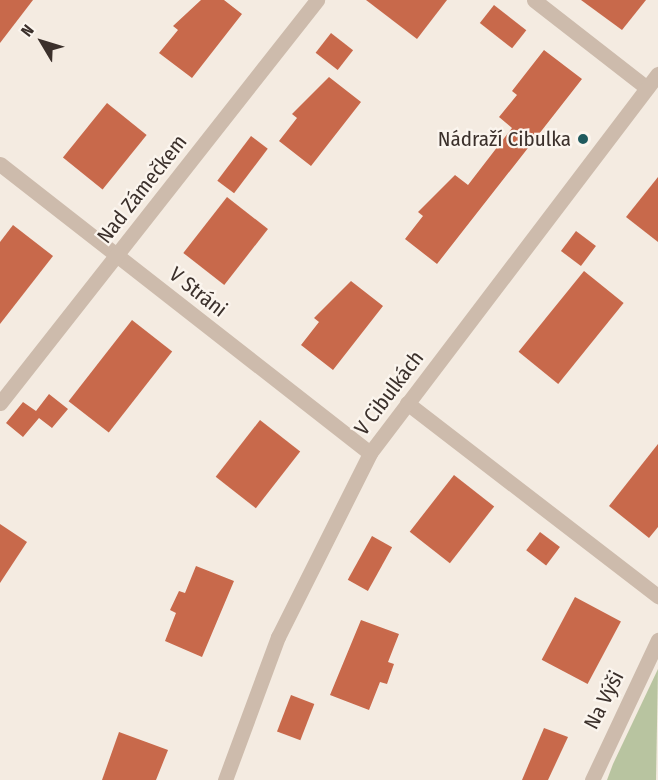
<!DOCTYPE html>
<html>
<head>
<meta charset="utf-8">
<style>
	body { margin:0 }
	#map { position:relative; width:658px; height:780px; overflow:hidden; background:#f4ebe1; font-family:"Fira Sans Condensed",sans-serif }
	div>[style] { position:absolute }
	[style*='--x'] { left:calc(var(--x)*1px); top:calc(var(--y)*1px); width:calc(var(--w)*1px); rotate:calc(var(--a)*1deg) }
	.green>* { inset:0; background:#b8c4a0 }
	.building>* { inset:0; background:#c8694b; transform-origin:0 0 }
	.street>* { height:15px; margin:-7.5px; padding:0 7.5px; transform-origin:7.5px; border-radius:7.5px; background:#cdbbac }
	.dots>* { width:16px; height:16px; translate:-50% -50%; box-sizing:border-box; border:3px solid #fbf5ee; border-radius:50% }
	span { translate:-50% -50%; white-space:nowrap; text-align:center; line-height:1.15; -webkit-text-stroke:4.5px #fbf5ee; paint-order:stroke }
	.poi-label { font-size:21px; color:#3b302b }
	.right { translate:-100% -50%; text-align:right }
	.street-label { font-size:21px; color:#3b302b }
	.north { position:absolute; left:12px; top:12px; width:60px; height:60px; -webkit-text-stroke:4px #fbf5ee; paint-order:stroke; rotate:308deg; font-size:16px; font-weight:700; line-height:24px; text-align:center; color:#3b302b }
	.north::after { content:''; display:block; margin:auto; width:21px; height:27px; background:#3b302b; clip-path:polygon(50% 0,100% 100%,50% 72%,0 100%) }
</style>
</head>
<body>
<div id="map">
	<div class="green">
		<div style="clip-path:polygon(658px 669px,656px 780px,607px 780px,613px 764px)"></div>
	</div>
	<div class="building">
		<div style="clip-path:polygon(0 0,33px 0,0 43px)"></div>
		<div style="clip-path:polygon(201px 0,224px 0,242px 14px,192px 78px,159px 53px,178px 30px,173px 26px)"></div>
		<div style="clip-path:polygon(366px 0,447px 0,417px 39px)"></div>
		<div style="clip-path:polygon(581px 0,646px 0,622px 30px)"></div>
		<div style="left:494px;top:5px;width:41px;height:23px;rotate:38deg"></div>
		<div style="left:331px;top:33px;width:28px;height:25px;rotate:38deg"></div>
		<div style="clip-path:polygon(544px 50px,582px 79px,437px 264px,405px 239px,423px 216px,418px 212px,455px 175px,468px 185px,512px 128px,499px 117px,517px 95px,512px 91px)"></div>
		<div style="clip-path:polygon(329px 77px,361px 102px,311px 166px,279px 141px,297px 118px,292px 114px)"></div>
		<div style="left:107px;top:103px;width:51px;height:70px;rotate:39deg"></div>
		<div style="left:251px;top:136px;width:21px;height:56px;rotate:37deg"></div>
		<div style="clip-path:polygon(658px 177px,658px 242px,626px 217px)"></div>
		<div style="left:227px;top:197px;width:52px;height:71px;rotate:38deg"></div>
		<div style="clip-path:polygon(13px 225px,53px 256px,0 324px,0 242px)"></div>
		<div style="left:576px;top:231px;width:25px;height:25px;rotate:37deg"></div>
		<div style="left:584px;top:271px;width:51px;height:104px;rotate:39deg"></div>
		<div style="clip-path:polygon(351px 281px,383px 306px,333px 370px,301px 345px,319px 322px,314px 318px)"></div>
		<div style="left:132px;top:320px;width:51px;height:103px;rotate:38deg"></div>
		<div style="clip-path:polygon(49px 394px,68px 409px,52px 428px,39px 418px,23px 437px,6px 423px,23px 402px,36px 411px)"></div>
		<div style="left:260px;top:420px;width:51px;height:72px;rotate:38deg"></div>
		<div style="clip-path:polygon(658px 444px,658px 527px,649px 538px,609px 506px)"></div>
		<div style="left:454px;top:475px;width:51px;height:72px;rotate:38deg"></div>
		<div style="clip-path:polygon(0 524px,27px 542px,0 583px)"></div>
		<div style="left:540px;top:532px;width:25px;height:23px;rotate:37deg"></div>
		<div style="left:372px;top:536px;width:23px;height:50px;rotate:29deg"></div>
		<div style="clip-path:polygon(196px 566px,234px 581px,202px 657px,165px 641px,176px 613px,170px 610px,179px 591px,185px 593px)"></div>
		<div style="left:575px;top:597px;width:52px;height:71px;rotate:28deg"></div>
		<div style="clip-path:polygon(361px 620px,399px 634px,388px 662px,394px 664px,387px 684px,380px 682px,369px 710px,330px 695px)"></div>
		<div style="left:291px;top:695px;width:25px;height:39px;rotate:21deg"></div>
		<div style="clip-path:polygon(544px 728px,568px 737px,548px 780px,522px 780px)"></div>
		<div style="clip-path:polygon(119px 732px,168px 750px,156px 780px,102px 780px)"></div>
	</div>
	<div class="street">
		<div style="--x:534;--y:0;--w:143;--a:37.9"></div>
		<div style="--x:0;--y:164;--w:469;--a:38"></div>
		<div style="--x:0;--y:403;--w:513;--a:-51.81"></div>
		<div style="--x:407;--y:403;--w:317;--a:37.6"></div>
		<div style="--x:225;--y:780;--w:153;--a:-69.7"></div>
		<div style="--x:278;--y:637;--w:206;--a:-63.4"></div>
		<div style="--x:370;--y:453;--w:476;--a:-52.8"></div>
		<div style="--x:592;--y:780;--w:155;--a:-64.8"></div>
	</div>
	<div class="dots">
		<div style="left:583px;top:139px;background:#1f5a5e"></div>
	</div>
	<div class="poi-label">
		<span class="right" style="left:571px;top:139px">Nádraží Cibulka</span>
	</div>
	<div class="street-label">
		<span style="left:142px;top:189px;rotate:-52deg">Nad Zámečkem</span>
		<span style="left:198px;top:292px;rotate:38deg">V Stráni</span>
		<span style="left:389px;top:393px;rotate:-53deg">V Cibulkách</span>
		<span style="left:604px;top:700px;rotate:-63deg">Na Výši</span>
	</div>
	<div class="north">N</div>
</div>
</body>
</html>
